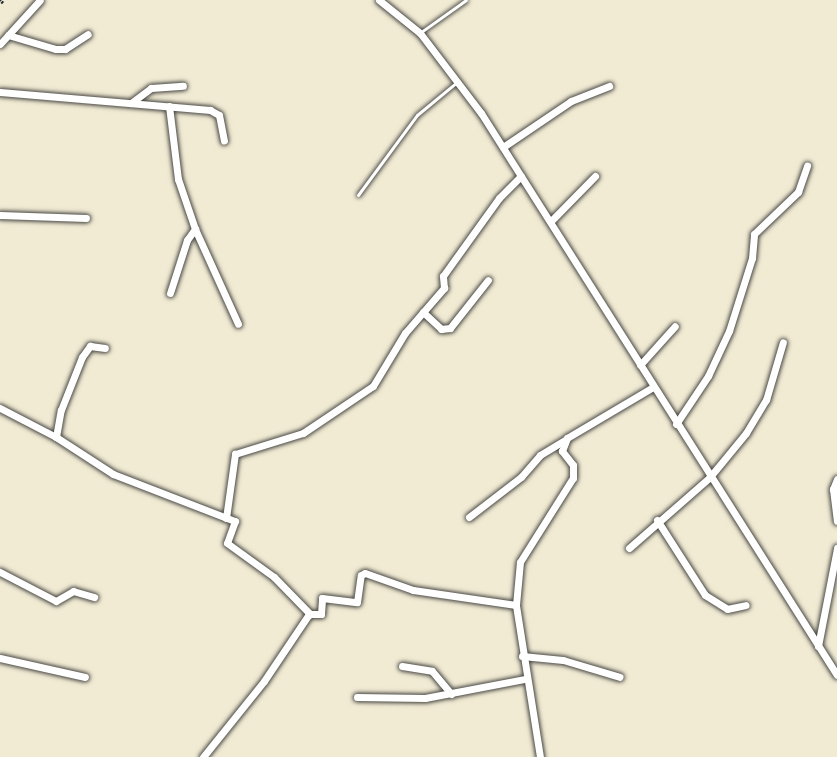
<!DOCTYPE html>
<html>
<head>
<meta charset="utf-8">
<style>
	body { margin:0 }
	#map { position:relative; width:837px; height:757px; overflow:hidden; background:#f1ebd4; font-family:"IM FELL French Canon",serif }
	div>[style] { position:absolute }
	[style*='--x'] { left:calc(var(--x)*1px); top:calc(var(--y)*1px); width:calc(var(--w)*1px); rotate:calc(var(--a)*1deg) }
	.roads { filter:drop-shadow(0 0 2px #494844) drop-shadow(0 0 2px #494844) }
	.lane>* { height:3px; margin:-1.5px; padding:0 1.5px; transform-origin:1.5px; border-radius:1.5px; background:#fff }
	.street>* { height:7px; margin:-3.5px; padding:0 3.5px; transform-origin:3.5px; border-radius:3.5px; background:#fff }
	.rail>* { height:4.5px; margin-top:-2.25px; transform-origin:0; background:repeating-linear-gradient(90deg,#fdfcf7 0 7px,#2b2b2b 0 14px); box-sizing:border-box; border-block:2px solid #2b2b2b }
	span { translate:-50% -50%; white-space:nowrap; text-align:center; line-height:1.15; -webkit-text-stroke:6px #fdfcf7; paint-order:stroke }
</style>
</head>
<body>
<div id="map">
	<div class="roads">
		<div class="lane">
			<div style="--x:421;--y:32;--w:55;--a:-35.4"></div>
			<div style="--x:358;--y:195;--w:99;--a:-53.6"></div>
			<div style="--x:417;--y:115;--w:52;--a:-39.5"></div>
		</div>
		<div class="street">
			<div style="--x:379;--y:0;--w:53;--a:38.8"></div>
			<div style="--x:420;--y:33;--w:101;--a:52.7"></div>
			<div style="--x:481;--y:113;--w:665;--a:57.65"></div>
			<div style="--x:8;--y:35;--w:50;--a:16.3"></div>
			<div style="--x:56;--y:49;--w:9;--a:0"></div>
			<div style="--x:65;--y:49;--w:27;--a:-33"></div>
			<div style="--x:0;--y:44;--w:59;--a:-47.7"></div>
			<div style="--x:0;--y:92;--w:211;--a:4.9"></div>
			<div style="--x:210;--y:110;--w:10;--a:29"></div>
			<div style="--x:219;--y:115;--w:26;--a:79"></div>
			<div style="--x:131;--y:103;--w:25;--a:-37"></div>
			<div style="--x:151;--y:88;--w:32;--a:-4"></div>
			<div style="--x:169;--y:106;--w:74;--a:83"></div>
			<div style="--x:178;--y:179;--w:53;--a:71.2"></div>
			<div style="--x:195;--y:229;--w:104;--a:65.6"></div>
			<div style="--x:503;--y:147;--w:82;--a:-34.1"></div>
			<div style="--x:571;--y:101;--w:41;--a:-21.5"></div>
			<div style="--x:0;--y:215;--w:86;--a:2"></div>
			<div style="--x:551;--y:221;--w:63;--a:-45.6"></div>
			<div style="--x:170;--y:293;--w:56;--a:-72.2"></div>
			<div style="--x:187;--y:240;--w:14;--a:-54"></div>
			<div style="--x:423;--y:312;--w:25;--a:43"></div>
			<div style="--x:441;--y:329;--w:9;--a:-6"></div>
			<div style="--x:450;--y:328;--w:61;--a:-51.6"></div>
			<div style="--x:640;--y:365;--w:52;--a:-48.1"></div>
			<div style="--x:0;--y:408;--w:63;--a:27.4"></div>
			<div style="--x:56;--y:437;--w:68;--a:33"></div>
			<div style="--x:113;--y:474;--w:131;--a:21.1"></div>
			<div style="--x:235;--y:521;--w:23;--a:110"></div>
			<div style="--x:227;--y:543;--w:58;--a:35.9"></div>
			<div style="--x:274;--y:577;--w:52;--a:45.8"></div>
			<div style="--x:310;--y:614;--w:11;--a:0"></div>
			<div style="--x:321;--y:614;--w:16;--a:-86"></div>
			<div style="--x:322;--y:598;--w:35;--a:7"></div>
			<div style="--x:357;--y:602;--w:27;--a:-82"></div>
			<div style="--x:361;--y:575;--w:4;--a:-27"></div>
			<div style="--x:365;--y:573;--w:51;--a:19.5"></div>
			<div style="--x:413;--y:590;--w:104;--a:8.3"></div>
			<div style="--x:676;--y:424;--w:58;--a:-56.3"></div>
			<div style="--x:708;--y:376;--w:50;--a:-65"></div>
			<div style="--x:729;--y:331;--w:77;--a:-72.5"></div>
			<div style="--x:752;--y:258;--w:24;--a:-85"></div>
			<div style="--x:754;--y:234;--w:61;--a:-43.7"></div>
			<div style="--x:798;--y:192;--w:28;--a:-71"></div>
			<div style="--x:56;--y:437;--w:27;--a:-80"></div>
			<div style="--x:61;--y:410;--w:57;--a:-68.4"></div>
			<div style="--x:82;--y:357;--w:14;--a:-54"></div>
			<div style="--x:90;--y:346;--w:15;--a:8"></div>
			<div style="--x:837;--y:479;--w:11;--a:112"></div>
			<div style="--x:833;--y:489;--w:32;--a:83"></div>
			<div style="--x:469;--y:517;--w:66;--a:-37.6"></div>
			<div style="--x:521;--y:477;--w:29;--a:-49"></div>
			<div style="--x:540;--y:455;--w:29;--a:-31"></div>
			<div style="--x:226;--y:518;--w:65;--a:-82"></div>
			<div style="--x:235;--y:454;--w:71;--a:-17.2"></div>
			<div style="--x:303;--y:433;--w:84;--a:-33.9"></div>
			<div style="--x:373;--y:386;--w:62;--a:-58.9"></div>
			<div style="--x:405;--y:333;--w:60;--a:-49.1"></div>
			<div style="--x:444;--y:288;--w:12;--a:-95"></div>
			<div style="--x:443;--y:276;--w:96;--a:-54.3"></div>
			<div style="--x:499;--y:198;--w:31;--a:-45"></div>
			<div style="--x:657;--y:520;--w:89;--a:57.4"></div>
			<div style="--x:705;--y:595;--w:26;--a:32"></div>
			<div style="--x:727;--y:609;--w:19;--a:-12"></div>
			<div style="--x:629;--y:548;--w:106;--a:-41.2"></div>
			<div style="--x:709;--y:478;--w:58;--a:-50.6"></div>
			<div style="--x:746;--y:433;--w:39;--a:-59"></div>
			<div style="--x:766;--y:400;--w:60;--a:-73.7"></div>
			<div style="--x:0;--y:572;--w:63;--a:27.4"></div>
			<div style="--x:56;--y:601;--w:20;--a:-30"></div>
			<div style="--x:73;--y:591;--w:22;--a:16"></div>
			<div style="--x:818;--y:646;--w:100;--a:-79"></div>
			<div style="--x:522;--y:656;--w:41;--a:5.6"></div>
			<div style="--x:563;--y:660;--w:59;--a:16.6"></div>
			<div style="--x:0;--y:658;--w:87;--a:12.6"></div>
			<div style="--x:402;--y:666;--w:30;--a:9"></div>
			<div style="--x:432;--y:671;--w:30;--a:50"></div>
			<div style="--x:357;--y:697;--w:68;--a:0.8"></div>
			<div style="--x:425;--y:698;--w:102;--a:-10.8"></div>
			<div style="--x:203;--y:757;--w:97;--a:-51.2"></div>
			<div style="--x:264;--y:681;--w:81;--a:-56.1"></div>
			<div style="--x:540;--y:757;--w:154;--a:-99"></div>
			<div style="--x:516;--y:605;--w:43;--a:-84.7"></div>
			<div style="--x:520;--y:562;--w:99;--a:-57.8"></div>
			<div style="--x:573;--y:478;--w:13;--a:-90"></div>
			<div style="--x:573;--y:465;--w:18;--a:-128"></div>
			<div style="--x:562;--y:451;--w:14;--a:-69"></div>
			<div style="--x:567;--y:438;--w:100;--a:-30.7"></div>
		</div>
	</div>
	<div class="rail">
		<div style="--x:0;--y:2;--w:3;--a:-45"></div>
	</div>
</div>
</body>
</html>
